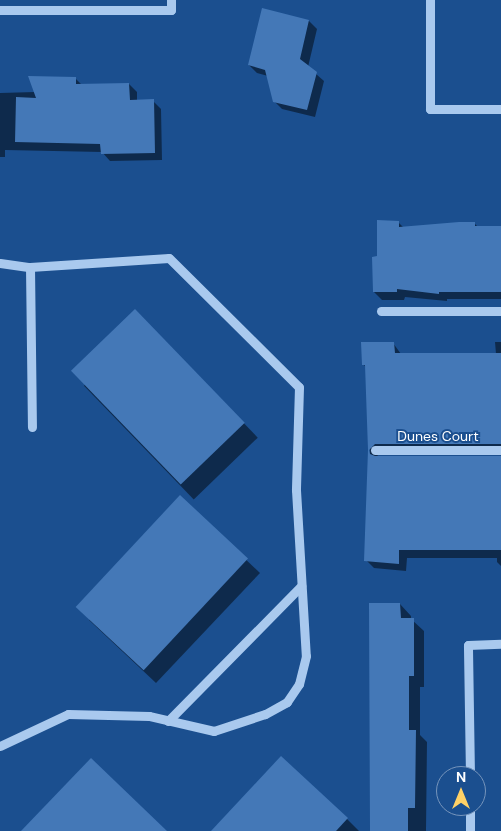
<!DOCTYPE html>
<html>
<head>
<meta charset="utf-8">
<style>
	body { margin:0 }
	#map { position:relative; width:501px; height:831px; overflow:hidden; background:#1b4f8f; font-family:"DM Sans",sans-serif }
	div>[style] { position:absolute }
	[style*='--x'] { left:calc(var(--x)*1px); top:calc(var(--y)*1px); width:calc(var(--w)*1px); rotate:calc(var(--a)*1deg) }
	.shadow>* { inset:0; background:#0007; transform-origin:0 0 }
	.building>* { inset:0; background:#4478b7; transform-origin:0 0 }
	.minor>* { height:9px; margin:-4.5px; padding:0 4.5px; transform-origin:4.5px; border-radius:4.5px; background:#a9c9ee }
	span { translate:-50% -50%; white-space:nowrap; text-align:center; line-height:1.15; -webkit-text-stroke:4px #1b4f8f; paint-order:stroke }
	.street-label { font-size:14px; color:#fff }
	.north { position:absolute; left:436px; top:766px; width:50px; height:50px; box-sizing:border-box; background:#1b4f8f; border:1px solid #7695bc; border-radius:50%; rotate:0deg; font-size:14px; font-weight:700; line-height:20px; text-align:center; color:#fff }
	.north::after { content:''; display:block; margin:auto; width:18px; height:22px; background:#ffd166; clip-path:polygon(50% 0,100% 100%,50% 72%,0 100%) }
</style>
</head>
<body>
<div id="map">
	<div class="shadow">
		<div style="clip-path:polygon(263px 10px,309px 21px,317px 29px,308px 67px,324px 81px,315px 117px,282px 109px,274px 101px,268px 76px,257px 73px,249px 65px)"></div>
		<div style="clip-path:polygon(75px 78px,82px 85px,129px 84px,137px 92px,137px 101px,153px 101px,161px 109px,162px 160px,110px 161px,102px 152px,5px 150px,5px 157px,0 157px,0 93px,35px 92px)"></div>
		<div style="clip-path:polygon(398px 222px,404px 228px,474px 223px,478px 227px,501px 227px,501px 299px,447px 299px,447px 301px,405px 297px,404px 300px,382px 300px,374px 292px,378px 257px)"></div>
		<div style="left:148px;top:324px;width:158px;height:89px;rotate:46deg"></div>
		<div style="clip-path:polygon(495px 342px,501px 342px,501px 452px,378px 454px,377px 458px,501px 458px,501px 566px,497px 562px,497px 558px,407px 558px,406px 571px,374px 568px,366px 560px,370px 450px,367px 368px,363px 364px,393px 343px,401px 354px,496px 354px)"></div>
		<div style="clip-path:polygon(180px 497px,260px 573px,156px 683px,89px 620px)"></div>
		<div style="clip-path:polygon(400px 604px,411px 616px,411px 619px,424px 631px,424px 687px,420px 687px,420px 735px,427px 742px,426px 831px,371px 831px)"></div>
		<div style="clip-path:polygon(281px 758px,347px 819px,359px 831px,213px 831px)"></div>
	</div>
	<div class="building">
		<div style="clip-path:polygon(262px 8px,309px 20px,300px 59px,317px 72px,307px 110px,273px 102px,265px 70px,248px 65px)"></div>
		<div style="clip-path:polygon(28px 76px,76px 77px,76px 84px,129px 83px,130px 100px,154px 99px,155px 153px,101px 154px,100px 144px,15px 142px,16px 97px,36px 98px)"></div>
		<div style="clip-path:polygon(377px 220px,399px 221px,399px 227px,459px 222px,475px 222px,475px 226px,501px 226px,501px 292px,439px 292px,439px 294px,397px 289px,397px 292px,373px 292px,372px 257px,377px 256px)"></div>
		<div style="left:135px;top:309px;width:158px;height:89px;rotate:46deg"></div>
		<div style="clip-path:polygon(361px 342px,394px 342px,395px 353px,501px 353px,501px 444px,375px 444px,369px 450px,370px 454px,375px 456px,501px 456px,501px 550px,399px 550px,399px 564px,364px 561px,368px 450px,365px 365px,362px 365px)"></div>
		<div style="left:180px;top:495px;width:93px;height:153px;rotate:43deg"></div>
		<div style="clip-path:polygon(369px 603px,400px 603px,401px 618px,414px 618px,414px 676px,409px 676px,409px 730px,416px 730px,415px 808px,408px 808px,408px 831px,370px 831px)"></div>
		<div style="clip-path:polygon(281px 756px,348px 818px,336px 831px,211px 831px)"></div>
		<div style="clip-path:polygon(91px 758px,167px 831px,21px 831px)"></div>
	</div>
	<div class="minor">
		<div style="--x:430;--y:0;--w:109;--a:90"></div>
		<div style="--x:430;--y:109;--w:71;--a:0"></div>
		<div style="--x:0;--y:10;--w:171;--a:0"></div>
		<div style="--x:171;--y:10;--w:10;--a:-90"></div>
		<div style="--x:0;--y:263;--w:30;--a:8"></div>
		<div style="--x:30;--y:267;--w:139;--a:-3.7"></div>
		<div style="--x:169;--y:258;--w:183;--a:44.8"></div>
		<div style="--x:299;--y:387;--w:103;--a:91.7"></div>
		<div style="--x:296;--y:490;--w:166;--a:86.6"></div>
		<div style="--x:306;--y:656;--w:29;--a:104"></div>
		<div style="--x:299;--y:684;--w:22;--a:124"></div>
		<div style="--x:287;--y:702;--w:25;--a:151"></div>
		<div style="--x:265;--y:714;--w:54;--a:161.6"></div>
		<div style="--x:214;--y:731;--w:67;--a:-167"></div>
		<div style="--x:149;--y:716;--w:81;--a:-178.6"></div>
		<div style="--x:68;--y:714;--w:75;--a:154.8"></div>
		<div style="--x:30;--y:267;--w:160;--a:89.3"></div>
		<div style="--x:381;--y:311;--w:120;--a:0"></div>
		<div style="--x:375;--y:450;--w:126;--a:0"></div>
		<div style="--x:168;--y:721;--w:190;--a:-45.4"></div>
		<div style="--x:470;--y:776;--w:131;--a:-90.9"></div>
		<div style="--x:468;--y:645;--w:33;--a:-2"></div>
		<div style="--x:470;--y:806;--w:25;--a:90"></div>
	</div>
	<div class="street-label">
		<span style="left:438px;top:436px">Dunes Court</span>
	</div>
	<div class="north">N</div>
</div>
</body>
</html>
